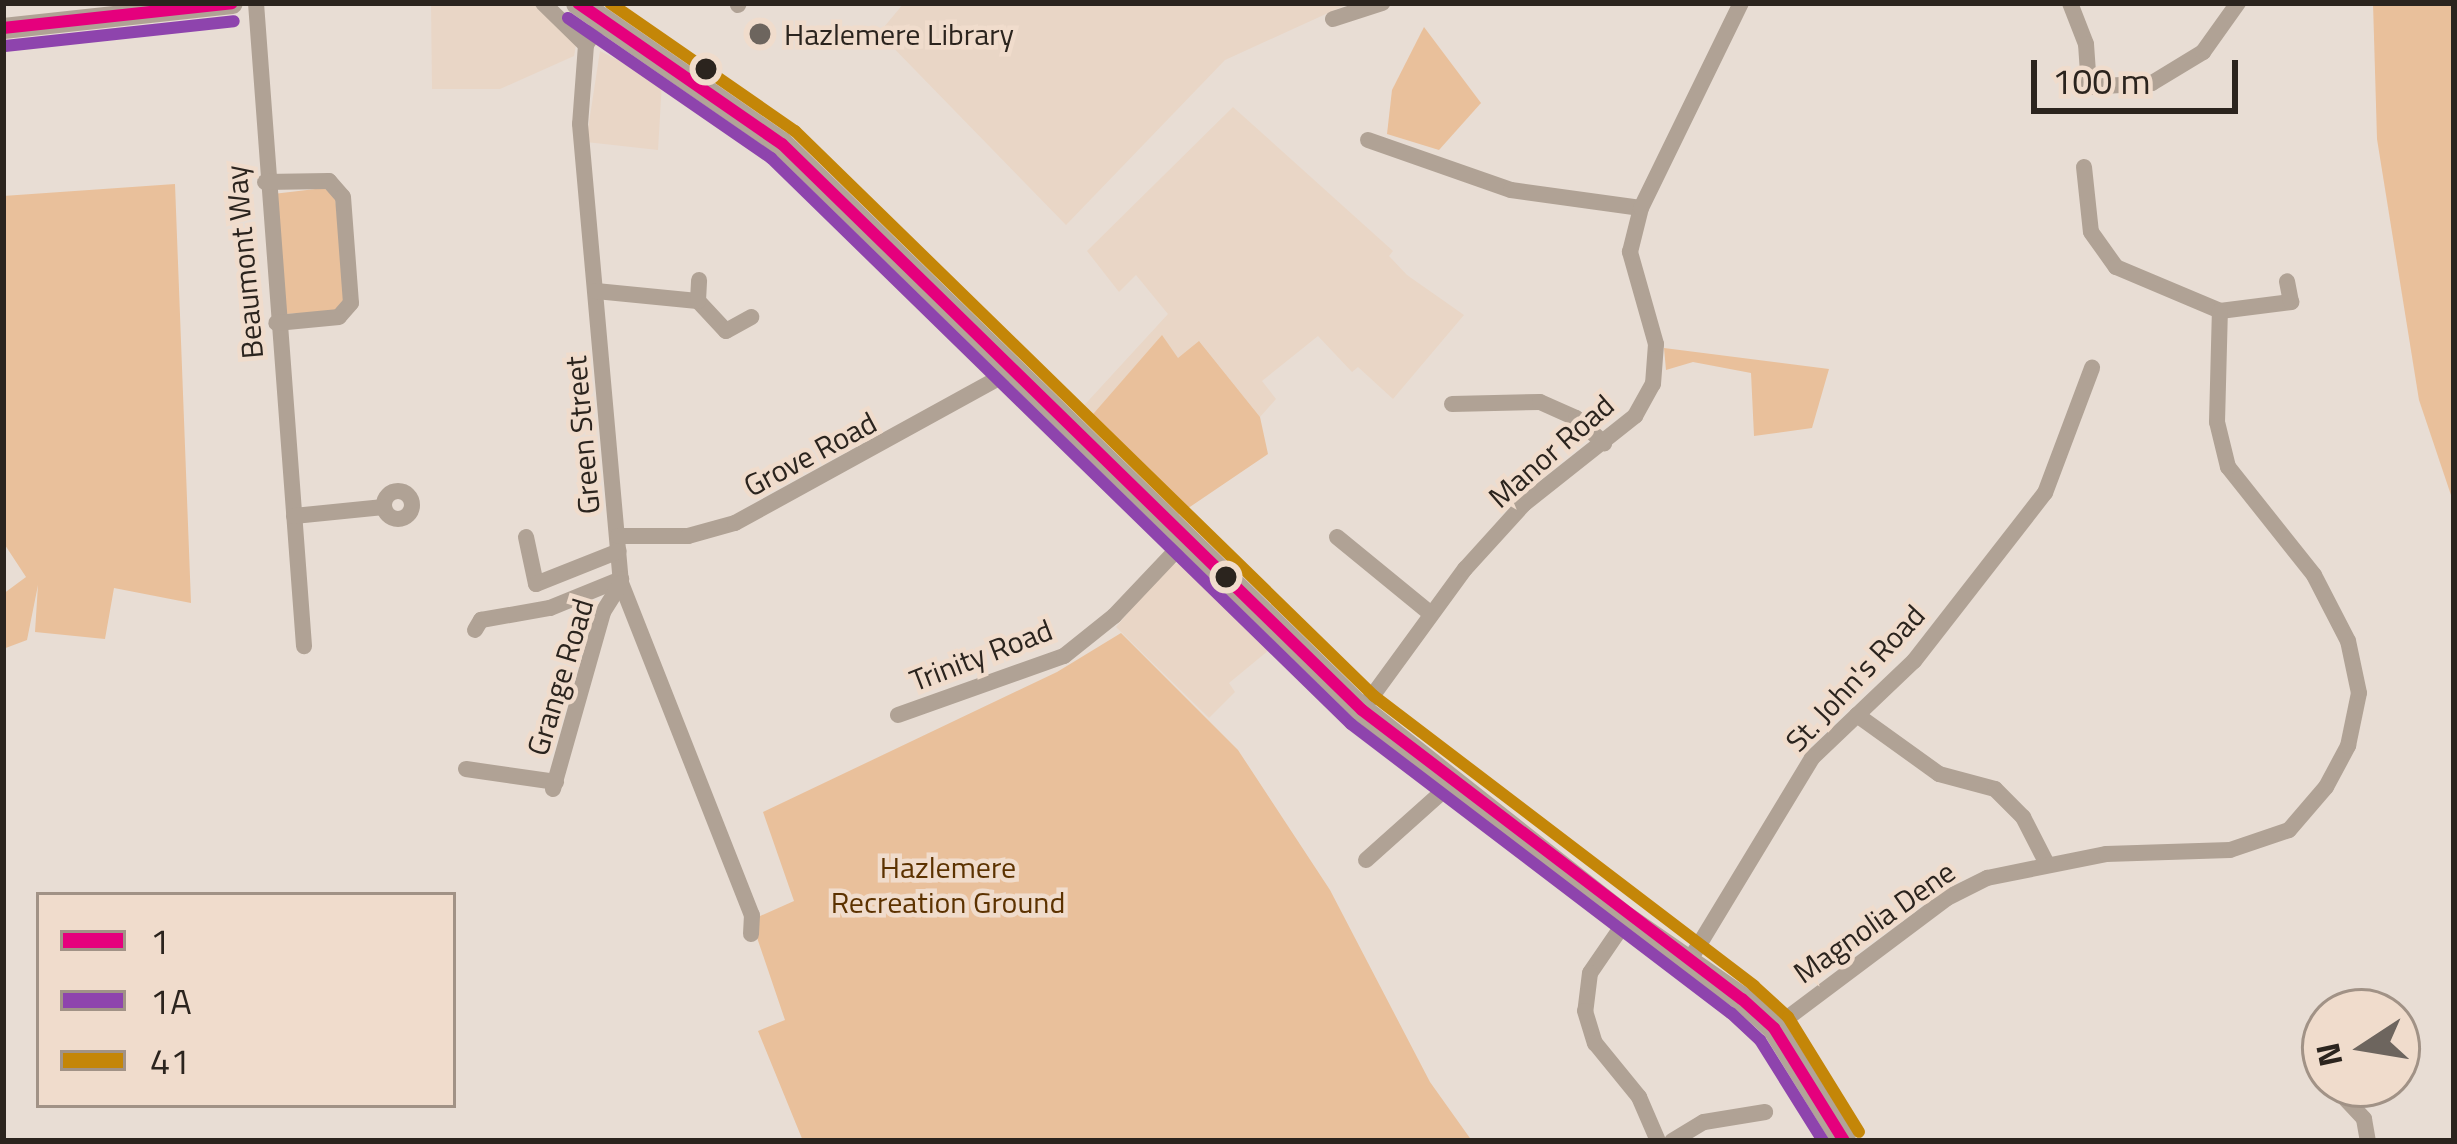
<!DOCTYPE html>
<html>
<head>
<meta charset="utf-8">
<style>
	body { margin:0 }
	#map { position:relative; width:2457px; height:1144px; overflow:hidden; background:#e8ddd4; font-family:"Titillium Web",sans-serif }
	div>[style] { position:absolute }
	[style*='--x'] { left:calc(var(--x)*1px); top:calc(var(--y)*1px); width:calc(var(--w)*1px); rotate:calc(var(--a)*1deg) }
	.built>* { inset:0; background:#e9d6c6 }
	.green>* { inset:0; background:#e9c09b }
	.minor>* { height:16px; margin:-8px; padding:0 8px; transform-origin:8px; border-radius:8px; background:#b0a295 }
	.minor>.ring { margin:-8px; padding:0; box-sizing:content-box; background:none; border:16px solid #b0a295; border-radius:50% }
	.tertiary>* { height:21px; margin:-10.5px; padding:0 10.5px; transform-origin:10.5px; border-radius:10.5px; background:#b0a295 }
	.primary>* { height:24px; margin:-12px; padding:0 12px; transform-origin:12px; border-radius:12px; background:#b2a498 }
	.bus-1>* { height:12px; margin:-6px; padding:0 6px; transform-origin:6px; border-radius:6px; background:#e5007d }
	.bus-2>* { height:12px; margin:-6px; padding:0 6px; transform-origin:6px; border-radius:6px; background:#8e44ad }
	.bus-3>* { height:12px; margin:-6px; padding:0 6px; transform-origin:6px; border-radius:6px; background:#c48608 }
	.dots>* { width:33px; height:33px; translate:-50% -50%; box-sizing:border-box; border:6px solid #f0dccc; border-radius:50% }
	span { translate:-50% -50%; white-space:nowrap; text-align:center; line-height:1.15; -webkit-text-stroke:9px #f0dccc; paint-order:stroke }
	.poi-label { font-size:30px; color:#2b241e }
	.left { translate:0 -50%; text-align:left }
	.street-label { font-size:30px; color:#2b241e }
	.park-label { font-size:30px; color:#5c3200 }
	.frame { position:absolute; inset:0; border:6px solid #2b241e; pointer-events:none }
	.legend { position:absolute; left:36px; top:892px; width:420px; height:216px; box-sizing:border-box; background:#f0dccc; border:3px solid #a19286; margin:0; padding:15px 21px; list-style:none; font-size:36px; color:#2b241e }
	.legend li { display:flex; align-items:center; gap:24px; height:60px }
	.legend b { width:60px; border:3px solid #a19286 }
	.north { position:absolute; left:2301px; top:988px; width:120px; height:120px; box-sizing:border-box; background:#f0dccc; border:3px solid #a19286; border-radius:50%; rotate:258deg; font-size:33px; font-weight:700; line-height:48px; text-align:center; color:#2b241e }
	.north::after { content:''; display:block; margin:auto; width:42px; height:54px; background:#6d655e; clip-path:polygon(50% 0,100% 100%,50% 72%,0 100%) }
	.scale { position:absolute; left:2031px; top:60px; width:207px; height:54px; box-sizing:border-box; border:6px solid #2b241e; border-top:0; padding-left:15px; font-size:36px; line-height:42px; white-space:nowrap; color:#2b241e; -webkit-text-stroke:9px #f0dccc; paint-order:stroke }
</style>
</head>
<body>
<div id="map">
	<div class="built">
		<div style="clip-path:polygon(431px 3px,534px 3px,576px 45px,574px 56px,500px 89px,432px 89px)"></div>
		<div style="clip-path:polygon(904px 3px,1350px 3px,1225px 60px,1066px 225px,879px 33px)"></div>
		<div style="clip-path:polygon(600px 51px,662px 82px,658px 150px,586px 142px)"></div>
		<div style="clip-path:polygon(1233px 107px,1393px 251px,1389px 256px,1407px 275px,1464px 315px,1393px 399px,1358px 367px,1352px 372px,1318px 336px,1262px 381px,1276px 399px,1260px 417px,1200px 342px,1178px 359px,1162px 336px,1087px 421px,1078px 412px,1168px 314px,1136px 275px,1119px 292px,1087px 251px)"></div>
		<div style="clip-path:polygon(1170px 563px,1197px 566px,1275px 645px,1229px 683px,1235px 692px,1209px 718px,1116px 627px)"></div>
	</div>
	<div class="green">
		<div style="clip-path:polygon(2373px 3px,2454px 3px,2454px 504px,2419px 400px,2377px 139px)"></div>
		<div style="clip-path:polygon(1424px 27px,1481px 103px,1439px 150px,1387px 134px,1392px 90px)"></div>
		<div style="clip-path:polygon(175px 184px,191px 603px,114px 588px,105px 639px,35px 632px,38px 585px,27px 640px,3px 649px,3px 594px,26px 577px,3px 542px,3px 196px)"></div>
		<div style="clip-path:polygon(324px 188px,335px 196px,346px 298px,340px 311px,285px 314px,273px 194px)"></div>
		<div style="clip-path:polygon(1162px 335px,1178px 358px,1199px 341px,1260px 417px,1268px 454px,1178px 515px,1087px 421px)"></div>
		<div style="clip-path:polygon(1664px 348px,1829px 369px,1812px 428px,1754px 436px,1751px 373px,1693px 362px,1666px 370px)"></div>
		<div style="clip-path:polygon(1121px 633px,1238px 750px,1330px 890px,1430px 1082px,1472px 1141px,803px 1141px,758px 1031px,785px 1020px,751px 920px,794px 901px,763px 812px,1057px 672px)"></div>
	</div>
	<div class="minor">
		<div style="--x:256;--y:3;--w:645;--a:85.73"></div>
		<div style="--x:543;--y:3;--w:60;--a:44.3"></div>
		<div style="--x:2070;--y:3;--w:44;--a:68.7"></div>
		<div style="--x:2086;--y:44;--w:43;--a:86"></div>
		<div style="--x:2089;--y:87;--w:63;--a:-3.6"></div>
		<div style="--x:2152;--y:83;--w:60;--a:-31.3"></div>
		<div style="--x:2203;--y:52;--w:60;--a:-54.5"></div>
		<div style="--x:738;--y:5;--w:2;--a:-63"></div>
		<div style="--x:1333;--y:19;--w:52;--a:-18.1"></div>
		<div style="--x:602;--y:21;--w:29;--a:124"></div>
		<div style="--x:586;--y:45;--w:79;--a:94.3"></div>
		<div style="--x:580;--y:124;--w:461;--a:84.9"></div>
		<div style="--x:621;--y:583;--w:357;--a:68.5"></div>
		<div style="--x:752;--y:915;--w:19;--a:93"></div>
		<div style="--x:1368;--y:140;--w:151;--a:19.3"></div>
		<div style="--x:1511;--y:190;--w:131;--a:7.9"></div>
		<div style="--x:2084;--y:167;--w:65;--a:83.9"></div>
		<div style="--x:2091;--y:232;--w:43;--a:54.5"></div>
		<div style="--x:2116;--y:267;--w:113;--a:22.9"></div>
		<div style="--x:2220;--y:311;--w:72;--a:-7.2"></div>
		<div style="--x:2291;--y:302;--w:21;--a:-101"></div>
		<div style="--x:265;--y:182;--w:64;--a:-0.9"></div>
		<div style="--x:329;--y:181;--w:21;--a:49"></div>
		<div style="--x:343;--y:197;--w:106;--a:85.7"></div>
		<div style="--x:351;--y:303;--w:18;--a:131"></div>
		<div style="--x:339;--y:317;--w:63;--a:174.6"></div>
		<div style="--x:596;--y:291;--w:102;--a:5.6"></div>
		<div style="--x:698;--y:301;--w:41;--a:47"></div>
		<div style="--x:726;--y:331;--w:29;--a:-29"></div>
		<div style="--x:698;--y:301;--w:21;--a:-87"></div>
		<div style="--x:1452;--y:404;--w:88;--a:-1.3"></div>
		<div style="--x:1540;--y:402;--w:39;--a:24"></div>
		<div style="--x:1576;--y:418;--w:38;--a:42"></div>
		<div class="ring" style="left:384px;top:491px;width:12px;height:12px"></div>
		<div style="--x:294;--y:516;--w:90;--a:-5.7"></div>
		<div style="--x:618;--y:536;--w:70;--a:0"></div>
		<div style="--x:688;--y:536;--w:49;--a:-15.5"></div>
		<div style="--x:735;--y:523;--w:316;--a:-28.8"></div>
		<div style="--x:526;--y:537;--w:48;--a:78"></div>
		<div style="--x:536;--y:584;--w:89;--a:-21.7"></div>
		<div style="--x:1337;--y:537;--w:120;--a:39.3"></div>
		<div style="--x:475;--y:630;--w:12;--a:-59"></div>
		<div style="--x:481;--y:620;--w:70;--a:-9.9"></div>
		<div style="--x:550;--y:608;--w:77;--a:-22.2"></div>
		<div style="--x:1362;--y:710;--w:175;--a:-53.9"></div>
		<div style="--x:1465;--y:569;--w:88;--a:-47.8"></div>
		<div style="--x:1524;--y:504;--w:142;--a:-38.4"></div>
		<div style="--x:1635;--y:416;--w:37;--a:-61"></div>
		<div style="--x:1653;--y:384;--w:40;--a:-85.7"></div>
		<div style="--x:1656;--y:344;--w:96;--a:-105.8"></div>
		<div style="--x:1630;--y:252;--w:45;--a:-76"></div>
		<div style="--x:1641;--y:208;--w:228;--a:-64"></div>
		<div style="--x:898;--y:715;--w:176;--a:-19.6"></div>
		<div style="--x:1064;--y:656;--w:64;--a:-38.7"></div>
		<div style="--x:1114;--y:616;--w:102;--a:-46.6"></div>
		<div style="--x:1857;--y:715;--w:101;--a:35.7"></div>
		<div style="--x:1939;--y:774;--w:58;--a:15"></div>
		<div style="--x:1995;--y:789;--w:40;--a:45"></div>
		<div style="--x:2023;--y:817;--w:51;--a:62.9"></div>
		<div style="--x:466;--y:769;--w:91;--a:8.2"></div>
		<div style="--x:553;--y:789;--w:184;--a:-74.2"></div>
		<div style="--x:603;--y:612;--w:34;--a:-58"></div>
		<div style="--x:1366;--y:860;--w:115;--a:-41.8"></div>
		<div style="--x:1627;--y:919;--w:65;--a:124.4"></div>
		<div style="--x:1590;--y:973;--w:38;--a:97"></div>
		<div style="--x:1585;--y:1011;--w:34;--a:73"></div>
		<div style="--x:1595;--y:1043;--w:70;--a:50.8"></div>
		<div style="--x:1639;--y:1097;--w:48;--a:66.6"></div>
		<div style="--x:1688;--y:963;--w:240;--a:-58.8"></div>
		<div style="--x:1812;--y:758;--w:141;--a:-43.6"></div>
		<div style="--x:1914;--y:661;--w:213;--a:-52.1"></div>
		<div style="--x:2045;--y:493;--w:134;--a:-69.4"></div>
		<div style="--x:1774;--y:1028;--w:216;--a:-36.9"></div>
		<div style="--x:1947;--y:898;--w:45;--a:-26.6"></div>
		<div style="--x:1987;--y:878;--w:121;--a:-11.4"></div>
		<div style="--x:2106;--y:854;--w:124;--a:-1.8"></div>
		<div style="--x:2230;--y:850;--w:62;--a:-18.7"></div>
		<div style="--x:2289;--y:830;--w:57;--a:-49.3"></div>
		<div style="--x:2326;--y:787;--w:47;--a:-61.8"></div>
		<div style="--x:2348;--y:746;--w:54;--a:-78.3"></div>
		<div style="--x:2359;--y:693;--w:53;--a:-101.9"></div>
		<div style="--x:2348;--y:641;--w:74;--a:-117.3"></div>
		<div style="--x:2314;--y:575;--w:138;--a:-128.5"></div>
		<div style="--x:2228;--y:467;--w:46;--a:-103.7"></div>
		<div style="--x:2217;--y:422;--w:111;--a:-88.5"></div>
		<div style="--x:2341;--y:1094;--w:34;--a:47"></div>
		<div style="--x:2364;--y:1119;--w:22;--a:80"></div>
		<div style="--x:1672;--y:1141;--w:37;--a:-31"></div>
		<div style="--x:1704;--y:1122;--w:62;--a:-9.3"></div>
	</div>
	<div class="tertiary">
		<div style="--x:3;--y:28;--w:230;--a:-6.2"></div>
	</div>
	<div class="primary">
		<div style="--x:578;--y:3;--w:248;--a:34.7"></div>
		<div style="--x:782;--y:144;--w:810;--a:44.3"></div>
		<div style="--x:1362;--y:710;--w:337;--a:38.3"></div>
		<div style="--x:1627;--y:919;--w:140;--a:34.8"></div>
		<div style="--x:1742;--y:999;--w:43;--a:42.2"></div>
		<div style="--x:1774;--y:1028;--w:133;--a:58.2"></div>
	</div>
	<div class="bus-1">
		<div style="--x:578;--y:3;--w:248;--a:34.7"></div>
		<div style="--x:782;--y:144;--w:810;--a:44.3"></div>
		<div style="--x:1362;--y:710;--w:477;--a:37.3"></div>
		<div style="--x:1742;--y:999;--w:43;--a:42.2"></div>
		<div style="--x:1774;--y:1028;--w:133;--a:58.2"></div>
		<div style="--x:3;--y:28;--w:230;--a:-6.2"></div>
	</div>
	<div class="bus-2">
		<div style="--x:568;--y:18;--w:247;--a:34.6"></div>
		<div style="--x:771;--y:158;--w:810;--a:44.3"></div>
		<div style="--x:1351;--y:724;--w:477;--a:37.3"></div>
		<div style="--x:1731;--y:1013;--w:40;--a:43"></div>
		<div style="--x:1760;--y:1040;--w:119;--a:58"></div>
		<div style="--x:5;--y:46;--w:230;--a:-6.2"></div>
	</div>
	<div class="bus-3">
		<div style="--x:610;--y:3;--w:225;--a:34.7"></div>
		<div style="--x:795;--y:131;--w:809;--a:44.3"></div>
		<div style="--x:1374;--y:696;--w:478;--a:37.3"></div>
		<div style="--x:1754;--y:986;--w:46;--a:42.4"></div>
		<div style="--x:1788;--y:1017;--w:135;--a:58.3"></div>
	</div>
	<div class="dots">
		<div style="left:760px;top:34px;background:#6d655e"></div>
		<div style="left:706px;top:69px;background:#2b241e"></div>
		<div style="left:1226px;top:577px;background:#2b241e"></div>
	</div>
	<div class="poi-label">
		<span class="left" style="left:784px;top:34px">Hazlemere Library</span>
	</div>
	<div class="street-label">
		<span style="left:244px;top:262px;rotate:-95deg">Beaumont Way</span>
		<span style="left:582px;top:435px;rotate:-95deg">Green Street</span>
		<span style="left:1551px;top:451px;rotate:-41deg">Manor Road</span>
		<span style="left:810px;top:454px;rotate:-28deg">Grove Road</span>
		<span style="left:981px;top:655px;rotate:-21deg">Trinity Road</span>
		<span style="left:560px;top:677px;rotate:-73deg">Grange Road</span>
		<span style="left:1855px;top:678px;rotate:-47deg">St. John's Road</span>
		<span style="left:1874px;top:922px;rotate:-35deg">Magnolia Dene</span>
	</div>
	<div class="park-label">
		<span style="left:948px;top:884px">Hazlemere<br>Recreation Ground</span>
	</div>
	<div class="frame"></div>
	<ul class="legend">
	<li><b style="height:15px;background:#e5007d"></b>1</li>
	<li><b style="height:15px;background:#8e44ad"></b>1A</li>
	<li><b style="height:15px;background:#c48608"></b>41</li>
	</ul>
	<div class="north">N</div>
	<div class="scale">100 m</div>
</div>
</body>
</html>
